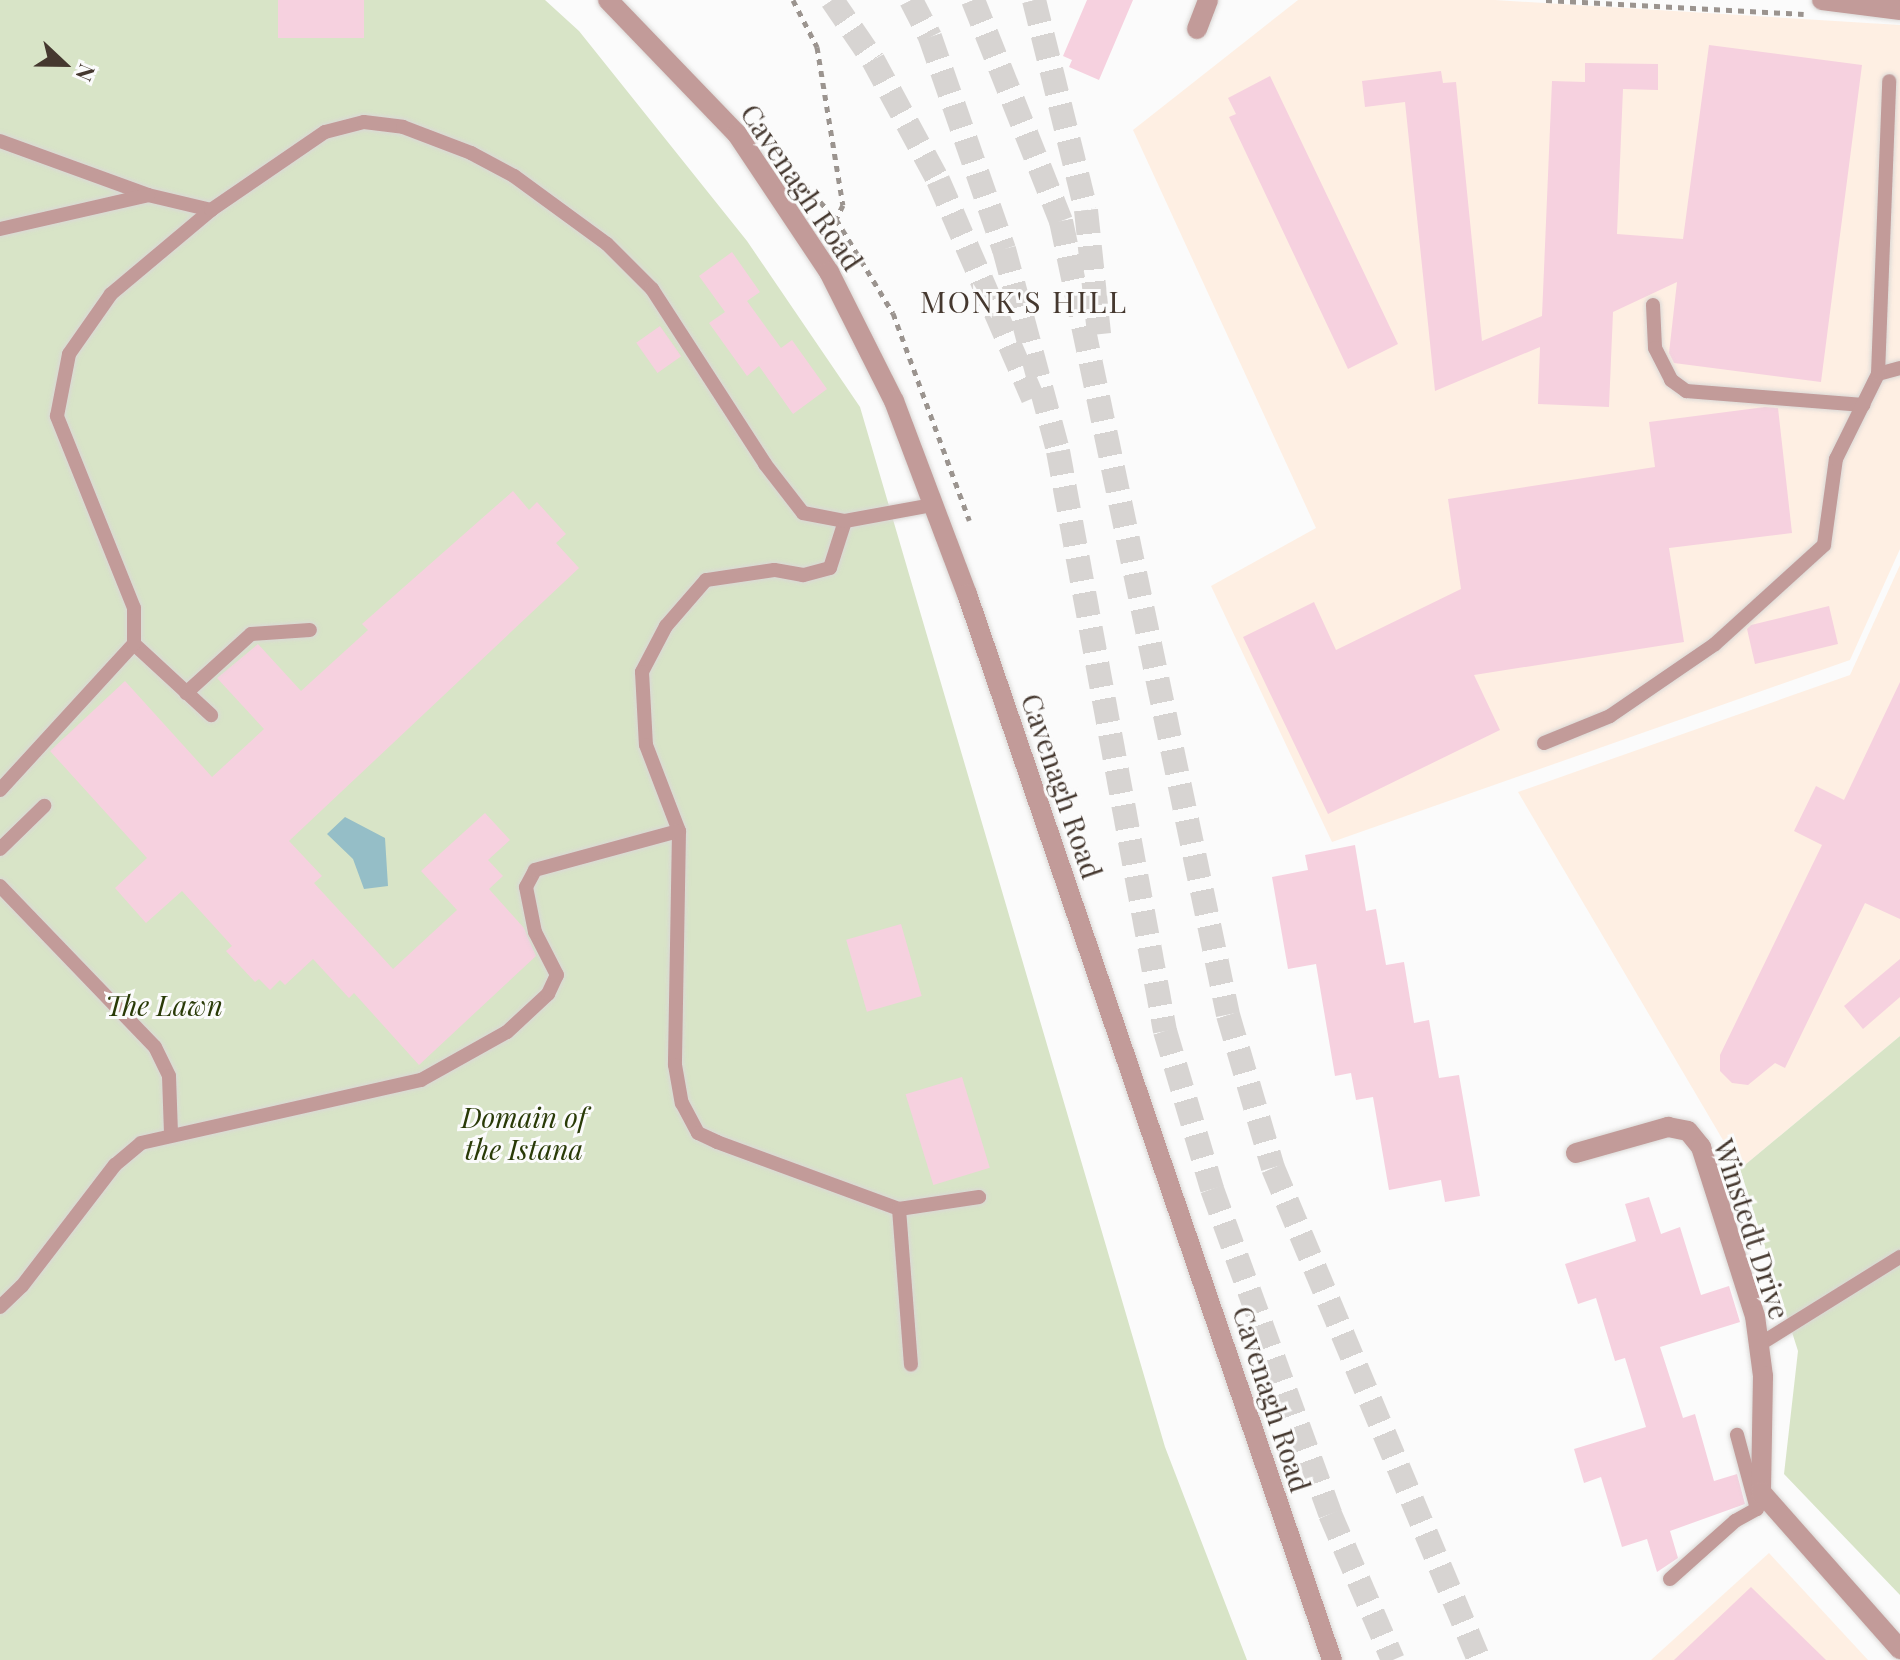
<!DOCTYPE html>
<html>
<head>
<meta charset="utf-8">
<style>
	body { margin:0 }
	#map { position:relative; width:1900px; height:1660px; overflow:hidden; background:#fbfbfb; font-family:"Playfair Display",serif }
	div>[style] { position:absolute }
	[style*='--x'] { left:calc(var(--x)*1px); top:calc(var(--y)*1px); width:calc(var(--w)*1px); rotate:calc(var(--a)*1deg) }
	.built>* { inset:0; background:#feefe3 }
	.green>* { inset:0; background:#d8e4c7 }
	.water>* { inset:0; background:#95bec7 }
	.building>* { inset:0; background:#f6d1df; transform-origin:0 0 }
	.motorway-tunnel>* { height:24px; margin-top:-12px; transform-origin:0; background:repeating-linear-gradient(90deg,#d7d4d2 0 24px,transparent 0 36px) }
	.path>* { height:5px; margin-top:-2.5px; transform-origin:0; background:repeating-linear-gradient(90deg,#9b948f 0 6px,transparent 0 12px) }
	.roads { filter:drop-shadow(0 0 2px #dad8d6) drop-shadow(0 0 2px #dad8d6) }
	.service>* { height:14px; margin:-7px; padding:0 7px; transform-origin:7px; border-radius:7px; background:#c29b99 }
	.minor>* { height:20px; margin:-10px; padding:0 10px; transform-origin:10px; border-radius:10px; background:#c29b99 }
	.tertiary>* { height:20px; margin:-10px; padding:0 10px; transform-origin:10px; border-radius:10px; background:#c29b99 }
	span { translate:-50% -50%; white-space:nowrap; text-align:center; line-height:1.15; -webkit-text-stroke:6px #fbfbfb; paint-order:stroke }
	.street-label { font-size:28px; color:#45382f }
	.park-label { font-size:28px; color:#293a07; font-style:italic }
	.neighbourhood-label { font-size:30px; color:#45382f; letter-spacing:2px }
	.north { position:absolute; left:24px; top:24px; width:80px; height:80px; -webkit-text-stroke:6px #fbfbfb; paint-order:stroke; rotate:112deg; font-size:22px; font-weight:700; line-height:32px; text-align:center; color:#45382f }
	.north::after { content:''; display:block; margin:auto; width:28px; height:36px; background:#45382f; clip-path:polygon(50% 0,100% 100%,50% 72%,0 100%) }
</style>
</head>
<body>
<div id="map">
	<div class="built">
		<div style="clip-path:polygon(1298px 0,1495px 0,1900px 25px,1900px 549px,1850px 660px,1332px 842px,1211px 586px,1316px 528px,1133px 130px)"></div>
		<div style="clip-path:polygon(1900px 565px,1900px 1036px,1740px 1169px,1518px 792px,1850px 675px)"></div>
		<div style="clip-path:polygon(1769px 1553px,1868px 1660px,1651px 1660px)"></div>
	</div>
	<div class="green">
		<div style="clip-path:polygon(0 0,545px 0,579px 31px,747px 241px,860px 407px,1165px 1447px,1247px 1660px,0 1660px)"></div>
		<div style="clip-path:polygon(1900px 1036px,1900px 1595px,1784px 1474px,1798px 1351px,1740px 1169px)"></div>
	</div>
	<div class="water">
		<div style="clip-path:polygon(345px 817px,385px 838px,388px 886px,364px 889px,353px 859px,327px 834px)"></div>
	</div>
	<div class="building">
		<div style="left:278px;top:0;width:86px;height:38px"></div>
		<div style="clip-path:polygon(1087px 0,1133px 0,1099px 80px,1069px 67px,1072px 60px,1063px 56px)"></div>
		<div style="clip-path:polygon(1709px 45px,1862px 65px,1821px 382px,1674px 363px,1669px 353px,1677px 282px,1613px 312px,1609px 407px,1538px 404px,1540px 347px,1435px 391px,1405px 102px,1365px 107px,1362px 81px,1441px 71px,1443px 83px,1456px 82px,1482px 341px,1542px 316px,1552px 81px,1585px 82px,1585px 63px,1658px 64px,1658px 90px,1623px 89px,1617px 234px,1683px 239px)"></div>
		<div style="clip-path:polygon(1270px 76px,1398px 344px,1348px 369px,1229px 117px,1236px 114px,1228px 98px)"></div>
		<div style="clip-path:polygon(732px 252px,760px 292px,747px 301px,781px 348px,792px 340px,827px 389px,793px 414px,759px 366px,747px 376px,709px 323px,725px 312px,699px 276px)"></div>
		<div style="left:660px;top:326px;width:37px;height:29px;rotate:55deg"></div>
		<div style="clip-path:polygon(1765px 407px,1778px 408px,1792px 533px,1669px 548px,1684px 642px,1474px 675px,1500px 730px,1328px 814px,1243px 637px,1314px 602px,1336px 650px,1461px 589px,1448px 499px,1655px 467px,1649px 422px)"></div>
		<div style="clip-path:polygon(513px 491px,529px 510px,537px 502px,566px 534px,556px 543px,579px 568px,289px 841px,322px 876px,314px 883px,393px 969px,457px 910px,421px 871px,485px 813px,510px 840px,488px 860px,503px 876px,489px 889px,524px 928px,536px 956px,419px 1065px,354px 993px,349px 998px,313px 959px,285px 985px,280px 980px,270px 990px,259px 979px,255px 982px,226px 951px,232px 946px,182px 891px,146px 923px,115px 888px,147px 858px,50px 751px,125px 681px,212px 777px,264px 729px,217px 678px,258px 644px,301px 691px,368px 630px,362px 624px)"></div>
		<div style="clip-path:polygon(1829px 606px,1838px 644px,1755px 664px,1747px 629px,1751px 625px)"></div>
		<div style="clip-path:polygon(1900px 682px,1900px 919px,1865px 903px,1785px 1068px,1775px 1063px,1748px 1085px,1732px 1083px,1720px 1071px,1720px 1055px,1822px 845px,1794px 831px,1816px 786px,1844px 800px)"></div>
		<div style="clip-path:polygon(1355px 845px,1366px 911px,1376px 909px,1386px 965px,1404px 962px,1414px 1023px,1429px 1020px,1439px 1078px,1459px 1075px,1480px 1196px,1445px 1202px,1441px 1180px,1389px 1190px,1373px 1097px,1356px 1100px,1351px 1073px,1335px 1076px,1316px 964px,1288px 969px,1272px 877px,1308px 870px,1305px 855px)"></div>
		<div style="left:901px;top:924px;width:75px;height:57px;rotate:74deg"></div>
		<div style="clip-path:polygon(1900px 959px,1900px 997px,1863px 1029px,1844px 1006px)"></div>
		<div style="left:962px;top:1077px;width:95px;height:59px;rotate:73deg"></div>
		<div style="clip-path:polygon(1649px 1197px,1661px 1234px,1680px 1227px,1701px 1295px,1729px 1286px,1740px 1322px,1660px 1347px,1683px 1418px,1695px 1414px,1714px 1481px,1737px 1474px,1745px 1504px,1670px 1531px,1678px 1558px,1657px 1572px,1647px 1539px,1622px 1547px,1601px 1477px,1584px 1483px,1574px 1449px,1646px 1427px,1625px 1358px,1615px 1361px,1596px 1298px,1578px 1304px,1565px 1264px,1636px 1241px,1625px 1204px)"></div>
		<div style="clip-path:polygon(1751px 1587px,1826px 1660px,1674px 1660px)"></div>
	</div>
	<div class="motorway-tunnel">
		<div style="--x:832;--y:0;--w:73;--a:55.7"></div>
		<div style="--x:873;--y:60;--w:136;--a:61.6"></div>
		<div style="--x:938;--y:180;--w:238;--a:66.5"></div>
		<div style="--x:911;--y:0;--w:42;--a:62.8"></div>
		<div style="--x:930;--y:37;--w:225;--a:70.8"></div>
		<div style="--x:1004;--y:249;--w:209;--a:75"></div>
		<div style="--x:1058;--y:451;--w:590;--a:79.55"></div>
		<div style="--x:1165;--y:1031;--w:165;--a:73.4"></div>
		<div style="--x:1212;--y:1189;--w:346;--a:70"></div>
		<div style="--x:1330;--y:1514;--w:159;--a:66.7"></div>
		<div style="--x:973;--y:0;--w:238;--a:68.3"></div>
		<div style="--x:1061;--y:221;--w:811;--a:78.12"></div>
		<div style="--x:1228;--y:1015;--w:159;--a:73.6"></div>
		<div style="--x:1273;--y:1168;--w:533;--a:67.28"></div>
		<div style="--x:1034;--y:0;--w:216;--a:76.1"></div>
		<div style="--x:1086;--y:210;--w:125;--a:84"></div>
	</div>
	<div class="path">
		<div style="--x:793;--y:0;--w:53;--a:62.9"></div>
		<div style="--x:817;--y:47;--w:160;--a:80.7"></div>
		<div style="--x:843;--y:205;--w:16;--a:117"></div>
		<div style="--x:1546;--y:0;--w:258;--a:3.1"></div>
		<div style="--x:804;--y:184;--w:47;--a:47.6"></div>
		<div style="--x:836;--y:219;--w:110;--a:58.8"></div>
		<div style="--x:893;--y:313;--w:221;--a:69.8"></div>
	</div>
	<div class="roads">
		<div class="service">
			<div style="--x:0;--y:141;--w:158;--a:20"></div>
			<div style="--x:148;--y:195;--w:65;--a:13.4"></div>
			<div style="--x:0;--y:229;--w:152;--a:-12.9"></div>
			<div style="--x:1653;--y:305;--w:43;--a:87.3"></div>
			<div style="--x:1655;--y:348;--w:36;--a:63"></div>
			<div style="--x:1671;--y:380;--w:19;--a:36"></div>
			<div style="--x:1686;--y:391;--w:178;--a:4.5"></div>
			<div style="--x:1878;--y:374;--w:23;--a:-15"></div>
			<div style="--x:845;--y:521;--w:49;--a:107.7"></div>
			<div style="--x:830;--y:568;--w:28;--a:165"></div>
			<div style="--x:803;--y:575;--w:29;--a:-170"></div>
			<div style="--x:774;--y:570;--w:69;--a:171.6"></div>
			<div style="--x:706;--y:580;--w:61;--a:131"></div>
			<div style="--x:666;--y:626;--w:52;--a:117.6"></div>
			<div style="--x:642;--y:672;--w:73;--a:86.9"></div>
			<div style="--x:646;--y:745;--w:92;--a:69"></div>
			<div style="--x:679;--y:831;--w:234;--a:91"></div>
			<div style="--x:675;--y:1065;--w:39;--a:80"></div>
			<div style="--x:682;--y:1103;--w:34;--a:62"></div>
			<div style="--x:698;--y:1133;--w:21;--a:25"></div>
			<div style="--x:717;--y:1142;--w:194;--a:20.2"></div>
			<div style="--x:899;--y:1209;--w:81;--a:-8.5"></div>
			<div style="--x:134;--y:644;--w:105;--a:42.7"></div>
			<div style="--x:186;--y:693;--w:88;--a:-42.2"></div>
			<div style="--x:251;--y:634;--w:59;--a:-3.9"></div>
			<div style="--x:1544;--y:743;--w:71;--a:-22.2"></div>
			<div style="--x:1610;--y:716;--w:127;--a:-34.4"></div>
			<div style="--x:1715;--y:644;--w:147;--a:-42.2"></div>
			<div style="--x:1824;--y:545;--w:87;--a:-82.1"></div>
			<div style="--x:1836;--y:459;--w:95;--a:-63.7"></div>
			<div style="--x:1878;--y:374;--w:293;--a:-87.8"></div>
			<div style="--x:0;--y:790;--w:198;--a:-47.5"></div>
			<div style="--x:134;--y:644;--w:36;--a:-90"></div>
			<div style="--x:134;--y:608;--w:207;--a:-111.9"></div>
			<div style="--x:57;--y:416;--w:63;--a:-79"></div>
			<div style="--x:69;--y:354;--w:73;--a:-55"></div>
			<div style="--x:111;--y:294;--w:131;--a:-40"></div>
			<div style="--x:211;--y:210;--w:138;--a:-34.4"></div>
			<div style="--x:325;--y:132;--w:40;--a:-14.4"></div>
			<div style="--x:364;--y:122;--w:39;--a:7"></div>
			<div style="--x:403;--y:127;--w:73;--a:20.9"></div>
			<div style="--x:471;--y:153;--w:49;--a:28.1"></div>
			<div style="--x:514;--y:176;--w:115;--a:36.2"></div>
			<div style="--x:607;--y:244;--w:64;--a:45"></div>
			<div style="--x:652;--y:289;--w:208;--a:57.1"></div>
			<div style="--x:765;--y:464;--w:62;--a:52.2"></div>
			<div style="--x:803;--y:513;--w:43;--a:10.8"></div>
			<div style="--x:845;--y:521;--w:88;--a:-10.4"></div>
			<div style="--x:0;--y:849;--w:62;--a:-44.3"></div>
			<div style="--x:0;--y:886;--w:223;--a:46.1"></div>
			<div style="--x:155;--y:1047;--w:32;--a:64"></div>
			<div style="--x:169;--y:1076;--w:57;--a:88"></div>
			<div style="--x:899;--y:1209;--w:156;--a:85.6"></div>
			<div style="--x:0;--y:1307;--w:30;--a:-44"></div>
			<div style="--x:22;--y:1286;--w:153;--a:-52.5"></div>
			<div style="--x:115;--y:1165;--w:34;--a:-40"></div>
			<div style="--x:141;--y:1143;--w:287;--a:-12.7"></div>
			<div style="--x:421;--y:1080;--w:98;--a:-29.2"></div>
			<div style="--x:507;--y:1032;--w:56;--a:-42.8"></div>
			<div style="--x:548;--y:994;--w:21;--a:-65"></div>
			<div style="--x:557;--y:975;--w:48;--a:-117.1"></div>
			<div style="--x:535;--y:932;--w:46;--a:-101.3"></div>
			<div style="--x:526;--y:887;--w:19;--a:-62"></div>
			<div style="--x:535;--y:870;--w:149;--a:-15.2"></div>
			<div style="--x:1760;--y:1344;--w:165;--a:-31.9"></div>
			<div style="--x:1670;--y:1579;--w:87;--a:-41.7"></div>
			<div style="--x:1735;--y:1521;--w:25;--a:-29"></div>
			<div style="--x:1757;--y:1509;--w:77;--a:-105.1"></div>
		</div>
		<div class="minor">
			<div style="--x:1822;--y:0;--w:79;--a:7.3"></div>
			<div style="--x:1197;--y:29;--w:31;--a:-69"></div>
			<div style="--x:1576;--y:1153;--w:96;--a:-15.8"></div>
			<div style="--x:1668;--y:1127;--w:20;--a:11"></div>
			<div style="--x:1688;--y:1131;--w:21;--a:51"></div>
			<div style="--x:1701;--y:1147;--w:177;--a:72.3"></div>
			<div style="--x:1755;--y:1316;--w:61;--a:82.4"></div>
			<div style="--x:1763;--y:1376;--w:116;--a:91"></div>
			<div style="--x:1761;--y:1492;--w:210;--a:48.5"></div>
		</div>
		<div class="tertiary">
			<div style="--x:608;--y:0;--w:186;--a:46.1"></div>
			<div style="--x:737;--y:134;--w:166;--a:56.3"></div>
			<div style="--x:829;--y:272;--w:144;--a:63.3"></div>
			<div style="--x:894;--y:401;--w:206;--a:69.3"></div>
			<div style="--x:967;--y:594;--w:1127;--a:71.1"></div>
		</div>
	</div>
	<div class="street-label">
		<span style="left:802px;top:187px;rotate:56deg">Cavenagh Road</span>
		<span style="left:1062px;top:786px;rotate:71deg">Cavenagh Road</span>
		<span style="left:1752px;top:1229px;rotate:72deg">Winstedt Drive</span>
		<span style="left:1272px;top:1399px;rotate:72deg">Cavenagh Road</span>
	</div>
	<div class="park-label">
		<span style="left:164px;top:1005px">The Lawn</span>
		<span style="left:524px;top:1133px">Domain of<br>the Istana</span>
	</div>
	<div class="neighbourhood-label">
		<span style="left:1024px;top:301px">MONK'S HILL</span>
	</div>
	<div class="north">N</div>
</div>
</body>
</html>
